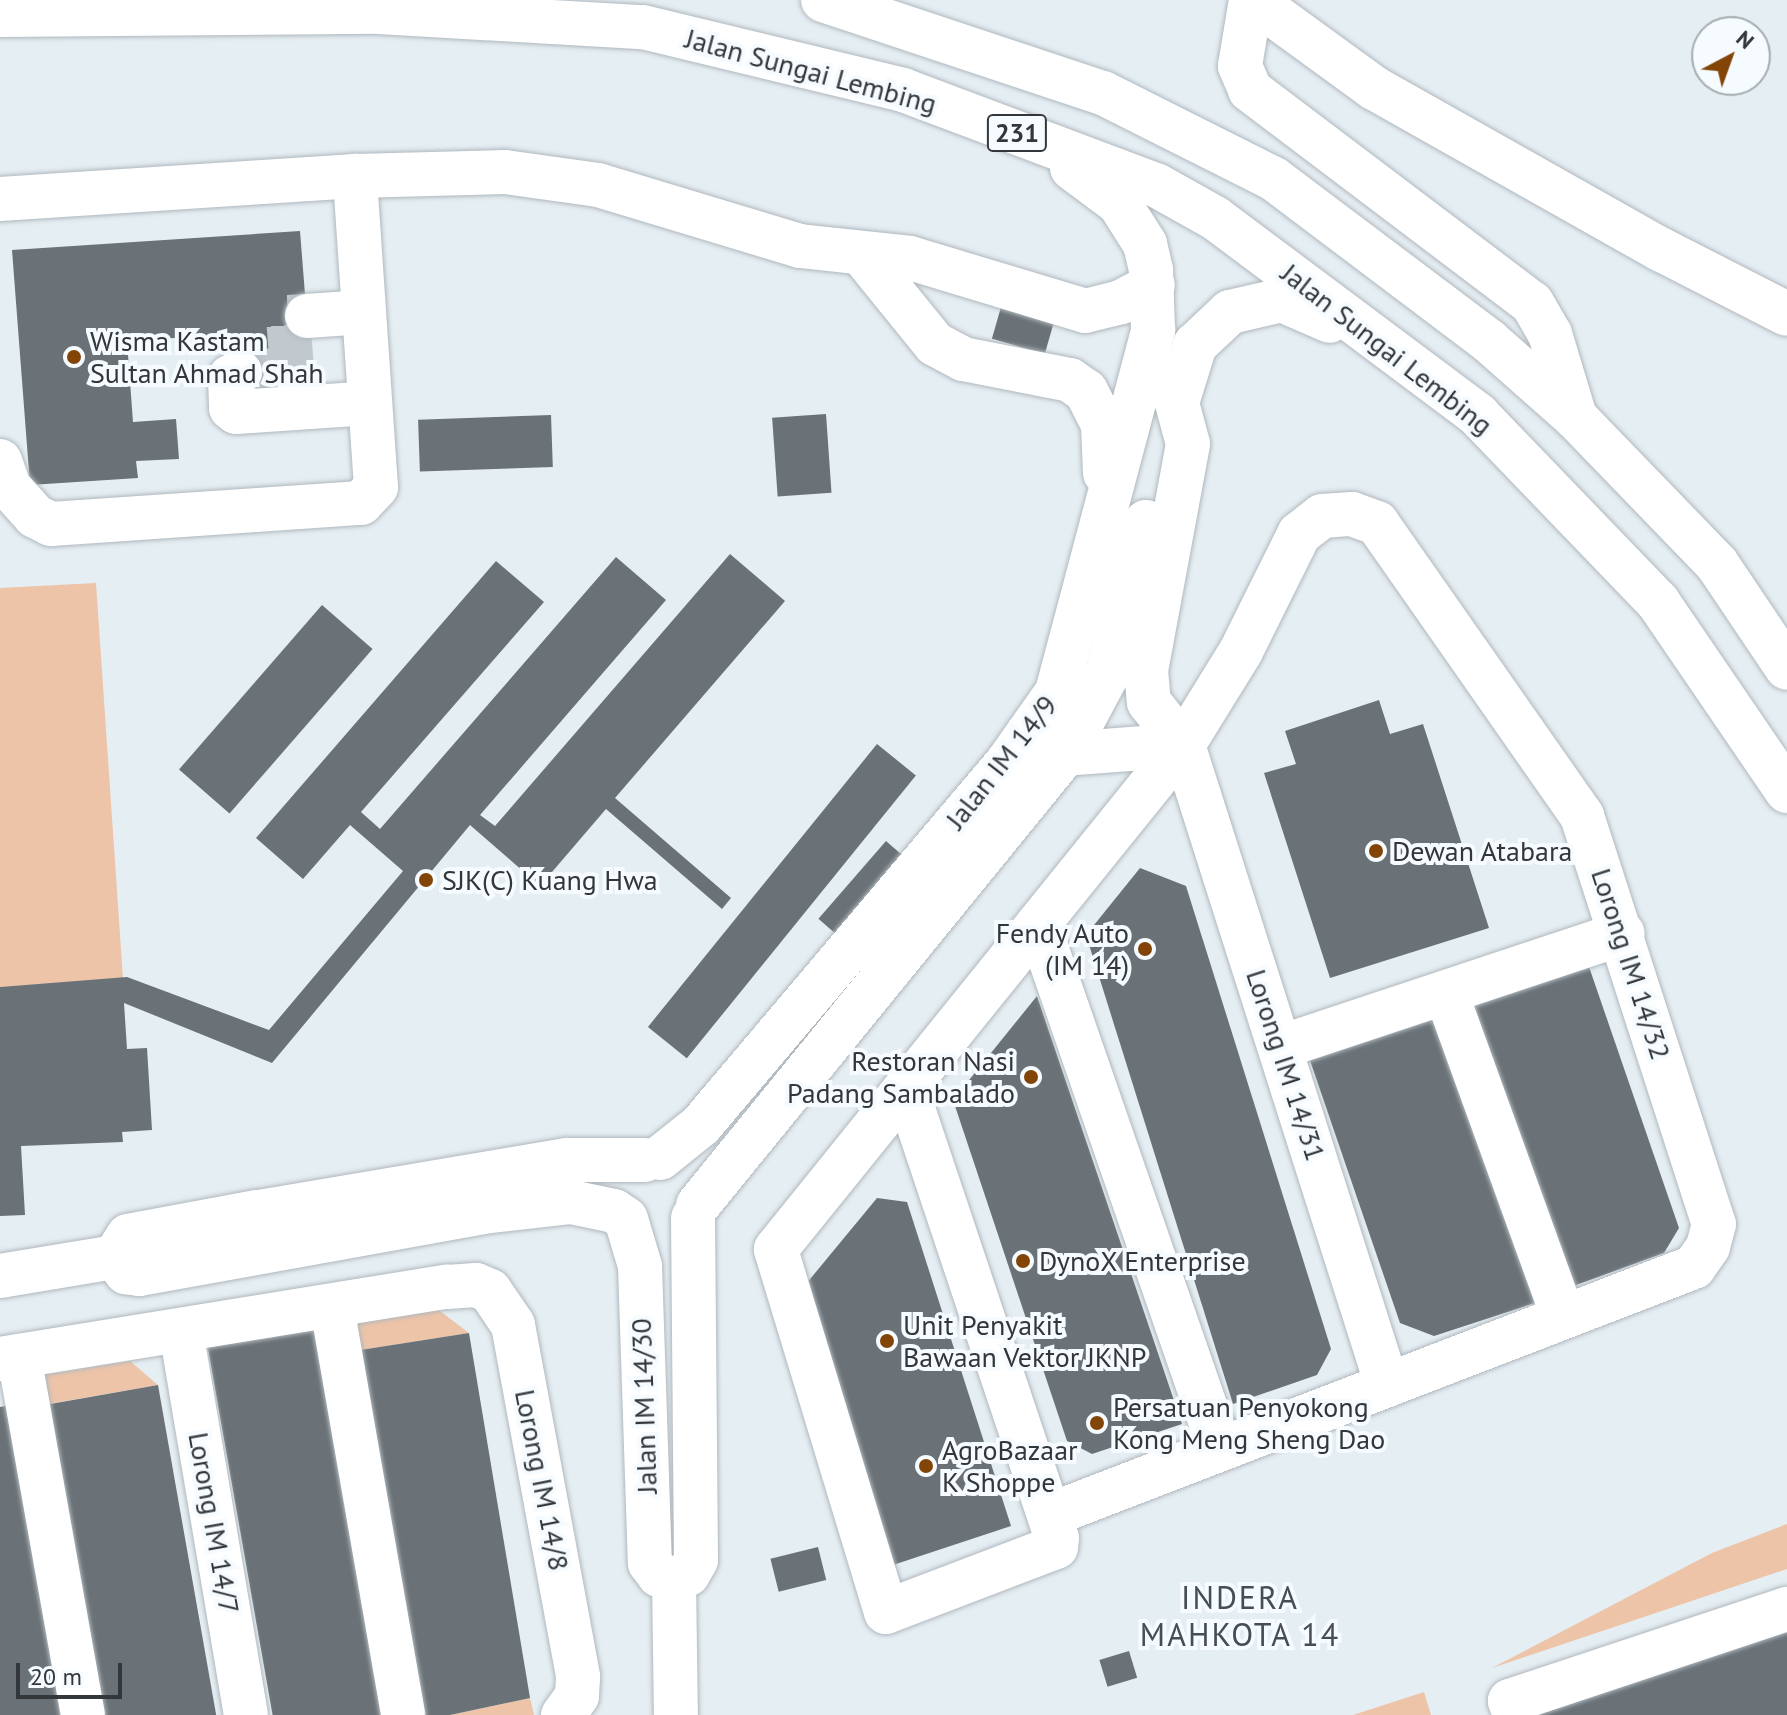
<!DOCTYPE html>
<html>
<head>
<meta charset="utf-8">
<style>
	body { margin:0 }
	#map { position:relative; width:1787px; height:1715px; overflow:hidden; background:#e5eef3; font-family:"PT Sans",sans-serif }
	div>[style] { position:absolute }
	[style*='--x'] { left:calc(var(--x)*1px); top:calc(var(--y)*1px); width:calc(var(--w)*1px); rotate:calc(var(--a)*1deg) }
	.green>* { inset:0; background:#edc4a8 }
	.building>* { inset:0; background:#6a7277; transform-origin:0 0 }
	.minor-tunnel>* { height:44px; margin-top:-22px; transform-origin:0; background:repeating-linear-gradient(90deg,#c1c9ce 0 44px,transparent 0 66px) }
	.roads { filter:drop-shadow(0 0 2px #b0b8be) drop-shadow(0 0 2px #b0b8be) }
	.minor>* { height:44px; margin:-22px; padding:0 22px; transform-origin:22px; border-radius:22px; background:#fff }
	.major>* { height:44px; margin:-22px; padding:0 22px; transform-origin:22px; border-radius:22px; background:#fff }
	.dots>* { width:22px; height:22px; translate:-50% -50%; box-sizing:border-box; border:4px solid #f5fbfe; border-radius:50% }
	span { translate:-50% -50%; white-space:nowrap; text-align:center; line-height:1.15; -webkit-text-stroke:8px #f5fbfe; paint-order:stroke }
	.shield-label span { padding:2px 6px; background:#f5fbfe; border:2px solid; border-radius:6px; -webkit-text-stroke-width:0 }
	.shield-label { font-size:26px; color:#333739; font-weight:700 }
	.street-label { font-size:28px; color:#333739 }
	.poi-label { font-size:28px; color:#333739 }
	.left { translate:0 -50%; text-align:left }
	.right { translate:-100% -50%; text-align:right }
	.quarter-label { font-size:32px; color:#474e53; letter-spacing:2px }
	.north { position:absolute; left:1691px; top:16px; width:80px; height:80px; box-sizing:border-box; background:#f5fbfe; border:2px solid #a7adaf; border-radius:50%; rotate:41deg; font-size:22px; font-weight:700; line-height:32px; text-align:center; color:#333739 }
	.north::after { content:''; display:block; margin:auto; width:28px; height:36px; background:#834408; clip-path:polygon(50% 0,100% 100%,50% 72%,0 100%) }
	.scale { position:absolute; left:16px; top:1663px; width:106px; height:36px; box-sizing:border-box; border:4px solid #333739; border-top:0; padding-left:10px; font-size:24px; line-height:28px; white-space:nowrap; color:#333739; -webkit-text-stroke:6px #f5fbfe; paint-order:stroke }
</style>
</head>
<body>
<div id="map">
	<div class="green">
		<div style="clip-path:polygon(96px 583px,123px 979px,0 987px,0 588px)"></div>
		<div style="clip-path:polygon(436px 1308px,469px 1333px,354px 1351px,349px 1323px)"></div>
		<div style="clip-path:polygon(130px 1361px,158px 1385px,42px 1405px,37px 1376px)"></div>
		<div style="clip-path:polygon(1787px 1524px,1787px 1569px,1492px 1668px,1712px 1553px)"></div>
		<div style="clip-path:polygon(1424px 1692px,1431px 1715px,1353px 1715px)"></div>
		<div style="clip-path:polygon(530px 1698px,534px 1715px,450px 1715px)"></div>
	</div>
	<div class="building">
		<div style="clip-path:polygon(300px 231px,312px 383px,241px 388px,237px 334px,127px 341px,133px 422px,176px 419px,179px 459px,136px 461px,138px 478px,30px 485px,12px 250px)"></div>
		<div style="left:1001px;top:307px;width:55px;height:33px;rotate:16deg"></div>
		<div style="left:826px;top:414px;width:79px;height:54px;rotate:86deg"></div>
		<div style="left:551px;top:415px;width:52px;height:133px;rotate:88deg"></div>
		<div style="clip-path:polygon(730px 554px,785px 601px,615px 798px,731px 898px,722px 909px,606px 809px,540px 886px,470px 825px,272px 1063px,124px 1003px,127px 1049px,147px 1048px,152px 1130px,122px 1132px,123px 1142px,21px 1146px,25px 1215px,0 1216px,0 987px,127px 977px,269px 1030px,403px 871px,350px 825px,303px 879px,256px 838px,496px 561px,544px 602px,361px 812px,380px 829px,616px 557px,666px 600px,480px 815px,495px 826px)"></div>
		<div style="left:322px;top:605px;width:67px;height:218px;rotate:41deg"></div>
		<div style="clip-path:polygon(1379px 700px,1390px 734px,1423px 724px,1489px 928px,1330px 978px,1264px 773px,1296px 764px,1285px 731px)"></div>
		<div style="left:877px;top:744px;width:50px;height:364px;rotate:39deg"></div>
		<div style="left:886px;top:841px;width:30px;height:103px;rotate:41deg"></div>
		<div style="clip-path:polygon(1140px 868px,1186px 886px,1331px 1349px,1317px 1375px,1233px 1404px,1086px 935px)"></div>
		<div style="clip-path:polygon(1587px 961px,1679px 1228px,1664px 1253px,1568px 1288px,1462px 1005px)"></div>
		<div style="clip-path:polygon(1037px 996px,1182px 1424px,1092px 1454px,1067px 1441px,953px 1100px)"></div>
		<div style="clip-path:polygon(1436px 1002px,1538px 1302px,1434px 1336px,1400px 1323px,1305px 1046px)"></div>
		<div style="clip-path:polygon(877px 1198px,907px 1202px,1011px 1526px,893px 1565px,806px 1284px)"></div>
		<div style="left:325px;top:1327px;width:394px;height:119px;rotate:80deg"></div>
		<div style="clip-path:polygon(469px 1333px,530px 1698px,450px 1715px,415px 1715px,354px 1351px)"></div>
		<div style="left:158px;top:1385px;width:335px;height:118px;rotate:80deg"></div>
		<div style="clip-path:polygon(12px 1405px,61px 1715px,0 1715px,0 1407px)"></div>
		<div style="left:818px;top:1547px;width:34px;height:49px;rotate:76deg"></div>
		<div style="clip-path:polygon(1787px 1619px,1787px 1715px,1531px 1715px)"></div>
		<div style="left:1129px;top:1651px;width:28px;height:31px;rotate:73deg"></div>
	</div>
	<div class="minor-tunnel">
		<div style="--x:240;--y:372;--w:52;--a:-3.3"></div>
		<div style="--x:292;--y:369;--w:52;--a:-94.4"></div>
		<div style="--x:288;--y:317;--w:19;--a:-3"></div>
	</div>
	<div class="roads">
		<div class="minor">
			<div style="--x:1253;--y:0;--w:150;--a:36"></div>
			<div style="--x:1374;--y:88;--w:330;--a:29.4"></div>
			<div style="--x:1662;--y:250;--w:140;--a:27.1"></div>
			<div style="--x:0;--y:199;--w:356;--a:-3.7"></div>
			<div style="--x:355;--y:176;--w:150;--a:-1.5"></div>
			<div style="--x:505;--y:172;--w:94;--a:8"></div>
			<div style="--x:598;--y:185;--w:211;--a:16.8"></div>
			<div style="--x:800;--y:246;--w:111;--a:6.2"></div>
			<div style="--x:910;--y:258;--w:183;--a:16.8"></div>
			<div style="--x:1085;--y:311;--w:37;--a:-14"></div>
			<div style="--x:1121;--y:302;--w:36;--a:-28"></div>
			<div style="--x:861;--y:253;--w:117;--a:50.9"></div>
			<div style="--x:935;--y:344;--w:32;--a:28"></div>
			<div style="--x:963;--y:359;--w:109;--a:11.1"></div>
			<div style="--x:1070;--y:380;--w:19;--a:35"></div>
			<div style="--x:1086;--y:391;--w:37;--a:63"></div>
			<div style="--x:1103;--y:424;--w:49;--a:87.7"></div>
			<div style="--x:307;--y:316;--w:57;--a:-4"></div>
			<div style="--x:240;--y:372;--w:11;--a:153"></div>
			<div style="--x:230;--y:377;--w:31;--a:88"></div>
			<div style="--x:231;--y:408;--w:6;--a:39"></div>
			<div style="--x:236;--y:412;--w:134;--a:-3.8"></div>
			<div style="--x:1177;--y:403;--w:42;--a:75"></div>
			<div style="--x:1188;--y:444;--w:230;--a:100.5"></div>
			<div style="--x:1146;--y:670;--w:32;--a:85"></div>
			<div style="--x:1149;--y:702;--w:55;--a:51.7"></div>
			<div style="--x:1183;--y:745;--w:672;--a:72.32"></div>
			<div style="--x:0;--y:461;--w:28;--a:71"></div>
			<div style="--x:9;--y:487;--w:39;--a:48"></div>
			<div style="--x:35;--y:516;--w:18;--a:27"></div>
			<div style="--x:51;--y:524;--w:311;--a:-3.9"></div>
			<div style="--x:361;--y:503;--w:22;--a:-47"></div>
			<div style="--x:376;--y:487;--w:312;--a:-93.9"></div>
			<div style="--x:1065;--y:754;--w:118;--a:-4.4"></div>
			<div style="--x:1038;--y:924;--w:556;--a:70.88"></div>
			<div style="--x:1446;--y:993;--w:344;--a:70.1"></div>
			<div style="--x:1281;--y:1047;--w:360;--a:-18.4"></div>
			<div style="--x:906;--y:1088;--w:475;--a:71.5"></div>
			<div style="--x:1057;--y:1538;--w:9;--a:96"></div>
			<div style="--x:1056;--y:1547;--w:182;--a:159.1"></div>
			<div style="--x:886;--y:1612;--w:379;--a:-106.9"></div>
			<div style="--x:776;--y:1249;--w:207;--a:-51.1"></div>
			<div style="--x:906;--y:1088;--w:441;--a:-51.1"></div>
			<div style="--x:1183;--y:745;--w:110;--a:-58.3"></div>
			<div style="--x:1241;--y:651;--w:131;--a:-63.6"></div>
			<div style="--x:1299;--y:534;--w:29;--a:-38"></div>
			<div style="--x:1322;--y:516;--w:30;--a:-4"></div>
			<div style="--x:1352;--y:514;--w:27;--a:20"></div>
			<div style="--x:1377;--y:523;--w:358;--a:55"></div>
			<div style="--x:1582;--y:816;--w:429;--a:72.1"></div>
			<div style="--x:1714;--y:1224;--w:24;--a:105"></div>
			<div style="--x:1708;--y:1247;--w:24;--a:125"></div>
			<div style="--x:1694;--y:1267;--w:690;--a:158.94"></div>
			<div style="--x:660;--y:1158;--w:53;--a:-38.8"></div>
			<div style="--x:701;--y:1125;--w:474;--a:-49.8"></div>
			<div style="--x:1007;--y:763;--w:87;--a:-54.8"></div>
			<div style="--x:1057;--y:692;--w:375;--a:-75.1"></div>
			<div style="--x:1153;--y:330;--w:60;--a:-91.9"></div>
			<div style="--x:645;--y:1160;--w:79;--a:180"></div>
			<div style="--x:566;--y:1160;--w:313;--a:170.4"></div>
			<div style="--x:257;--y:1212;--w:131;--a:169.5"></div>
			<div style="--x:128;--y:1236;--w:25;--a:122"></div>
			<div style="--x:115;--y:1257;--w:19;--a:54"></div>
			<div style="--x:126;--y:1272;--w:13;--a:9"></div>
			<div style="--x:139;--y:1274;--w:350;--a:-10.2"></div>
			<div style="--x:483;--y:1212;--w:89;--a:-6.5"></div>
			<div style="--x:571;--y:1202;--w:44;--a:11.8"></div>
			<div style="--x:614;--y:1211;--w:14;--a:34"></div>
			<div style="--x:626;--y:1219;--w:49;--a:73.4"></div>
			<div style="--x:640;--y:1266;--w:297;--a:88.1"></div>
			<div style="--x:650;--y:1563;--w:15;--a:53"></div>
			<div style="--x:659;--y:1575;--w:16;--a:15"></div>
			<div style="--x:674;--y:1579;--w:15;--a:-20"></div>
			<div style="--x:688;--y:1574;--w:16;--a:-60"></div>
			<div style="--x:696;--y:1560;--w:342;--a:-90.5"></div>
			<div style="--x:698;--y:1205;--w:581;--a:-50.86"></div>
			<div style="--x:1065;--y:754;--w:89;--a:-62"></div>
			<div style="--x:1107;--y:675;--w:158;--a:-75.7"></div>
			<div style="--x:0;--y:1276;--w:117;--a:-9.4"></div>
			<div style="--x:332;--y:1307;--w:414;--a:80.1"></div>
			<div style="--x:181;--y:1331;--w:389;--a:80.4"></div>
			<div style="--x:19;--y:1356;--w:365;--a:79.9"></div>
			<div style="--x:0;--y:1359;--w:453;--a:-9.2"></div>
			<div style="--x:447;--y:1287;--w:29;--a:-4"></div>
			<div style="--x:476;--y:1285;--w:15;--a:23"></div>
			<div style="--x:490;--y:1291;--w:41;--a:55.9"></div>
			<div style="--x:513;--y:1325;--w:358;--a:79.5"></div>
			<div style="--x:578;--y:1677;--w:19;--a:93"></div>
			<div style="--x:577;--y:1696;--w:24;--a:126"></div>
			<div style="--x:674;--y:1579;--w:136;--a:89.2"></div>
			<div style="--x:1515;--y:1715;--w:15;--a:-110"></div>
			<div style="--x:1510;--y:1701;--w:292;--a:-18.4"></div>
		</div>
		<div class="major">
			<div style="--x:823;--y:0;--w:295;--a:18.4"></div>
			<div style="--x:1103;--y:93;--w:191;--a:26.7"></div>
			<div style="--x:1274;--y:179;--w:269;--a:37"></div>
			<div style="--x:1489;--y:341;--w:115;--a:41.5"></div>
			<div style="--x:1575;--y:417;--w:204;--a:46"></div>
			<div style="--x:1717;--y:564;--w:125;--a:56.1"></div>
			<div style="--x:1251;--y:0;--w:67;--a:99.5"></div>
			<div style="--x:1240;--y:66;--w:26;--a:67"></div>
			<div style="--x:1250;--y:90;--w:353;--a:37.1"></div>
			<div style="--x:1532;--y:303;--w:36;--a:60"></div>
			<div style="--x:1550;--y:334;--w:87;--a:73.2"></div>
			<div style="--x:0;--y:15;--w:379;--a:-0.5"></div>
			<div style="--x:379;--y:12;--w:264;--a:3.3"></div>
			<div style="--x:643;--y:27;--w:268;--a:13.6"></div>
			<div style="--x:903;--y:90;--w:270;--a:20.6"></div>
			<div style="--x:1156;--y:185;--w:68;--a:29.2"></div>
			<div style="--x:1215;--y:218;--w:329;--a:36.8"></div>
			<div style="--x:1478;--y:415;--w:260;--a:46.1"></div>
			<div style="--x:1658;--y:602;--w:229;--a:55.7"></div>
			<div style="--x:1072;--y:168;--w:59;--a:36.7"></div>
			<div style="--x:1119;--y:203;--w:49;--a:57.6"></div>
			<div style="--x:1145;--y:244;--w:27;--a:77"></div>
			<div style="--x:1177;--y:403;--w:61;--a:-72.8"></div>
			<div style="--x:1195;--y:345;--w:48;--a:-43.3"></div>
			<div style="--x:1230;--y:312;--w:53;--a:-13"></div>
			<div style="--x:1282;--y:300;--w:52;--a:23.6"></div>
		</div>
	</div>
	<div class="dots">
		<div style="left:74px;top:357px;background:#834408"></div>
		<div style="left:1376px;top:851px;background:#834408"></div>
		<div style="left:426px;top:880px;background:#834408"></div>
		<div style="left:1145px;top:949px;background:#834408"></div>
		<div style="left:1031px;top:1077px;background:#834408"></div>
		<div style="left:1023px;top:1261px;background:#834408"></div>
		<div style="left:887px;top:1341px;background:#834408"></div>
		<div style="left:1097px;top:1423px;background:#834408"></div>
		<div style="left:926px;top:1466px;background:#834408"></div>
	</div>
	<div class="shield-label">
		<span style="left:1017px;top:133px">231</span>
	</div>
	<div class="street-label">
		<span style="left:811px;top:71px;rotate:15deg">Jalan Sungai Lembing</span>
		<span style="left:1387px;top:349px;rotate:38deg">Jalan Sungai Lembing</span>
		<span style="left:1001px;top:762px;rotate:-52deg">Jalan IM 14/9</span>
		<span style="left:1631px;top:964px;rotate:72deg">Lorong IM 14/32</span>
		<span style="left:1286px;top:1065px;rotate:72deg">Lorong IM 14/31</span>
		<span style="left:644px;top:1406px;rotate:-92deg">Jalan IM 14/30</span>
		<span style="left:542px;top:1480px;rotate:79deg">Lorong IM 14/8</span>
		<span style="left:214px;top:1523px;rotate:80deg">Lorong IM 14/7</span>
	</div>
	<div class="poi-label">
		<span class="left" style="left:90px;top:357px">Wisma Kastam<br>Sultan Ahmad Shah</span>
		<span class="left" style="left:1392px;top:851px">Dewan Atabara</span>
		<span class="left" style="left:442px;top:880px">SJK(C) Kuang Hwa</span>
		<span class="right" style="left:1129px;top:949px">Fendy Auto<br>(IM 14)</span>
		<span class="right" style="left:1015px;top:1077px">Restoran Nasi<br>Padang Sambalado</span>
		<span class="left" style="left:1039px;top:1261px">DynoX Enterprise</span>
		<span class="left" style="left:903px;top:1341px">Unit Penyakit<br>Bawaan Vektor JKNP</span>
		<span class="left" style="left:1113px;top:1423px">Persatuan Penyokong<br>Kong Meng Sheng Dao</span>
		<span class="left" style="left:942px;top:1466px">AgroBazaar<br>K Shoppe</span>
	</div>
	<div class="quarter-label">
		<span style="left:1240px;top:1616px">INDERA<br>MAHKOTA 14</span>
	</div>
	<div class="north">N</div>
	<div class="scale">20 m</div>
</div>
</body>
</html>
